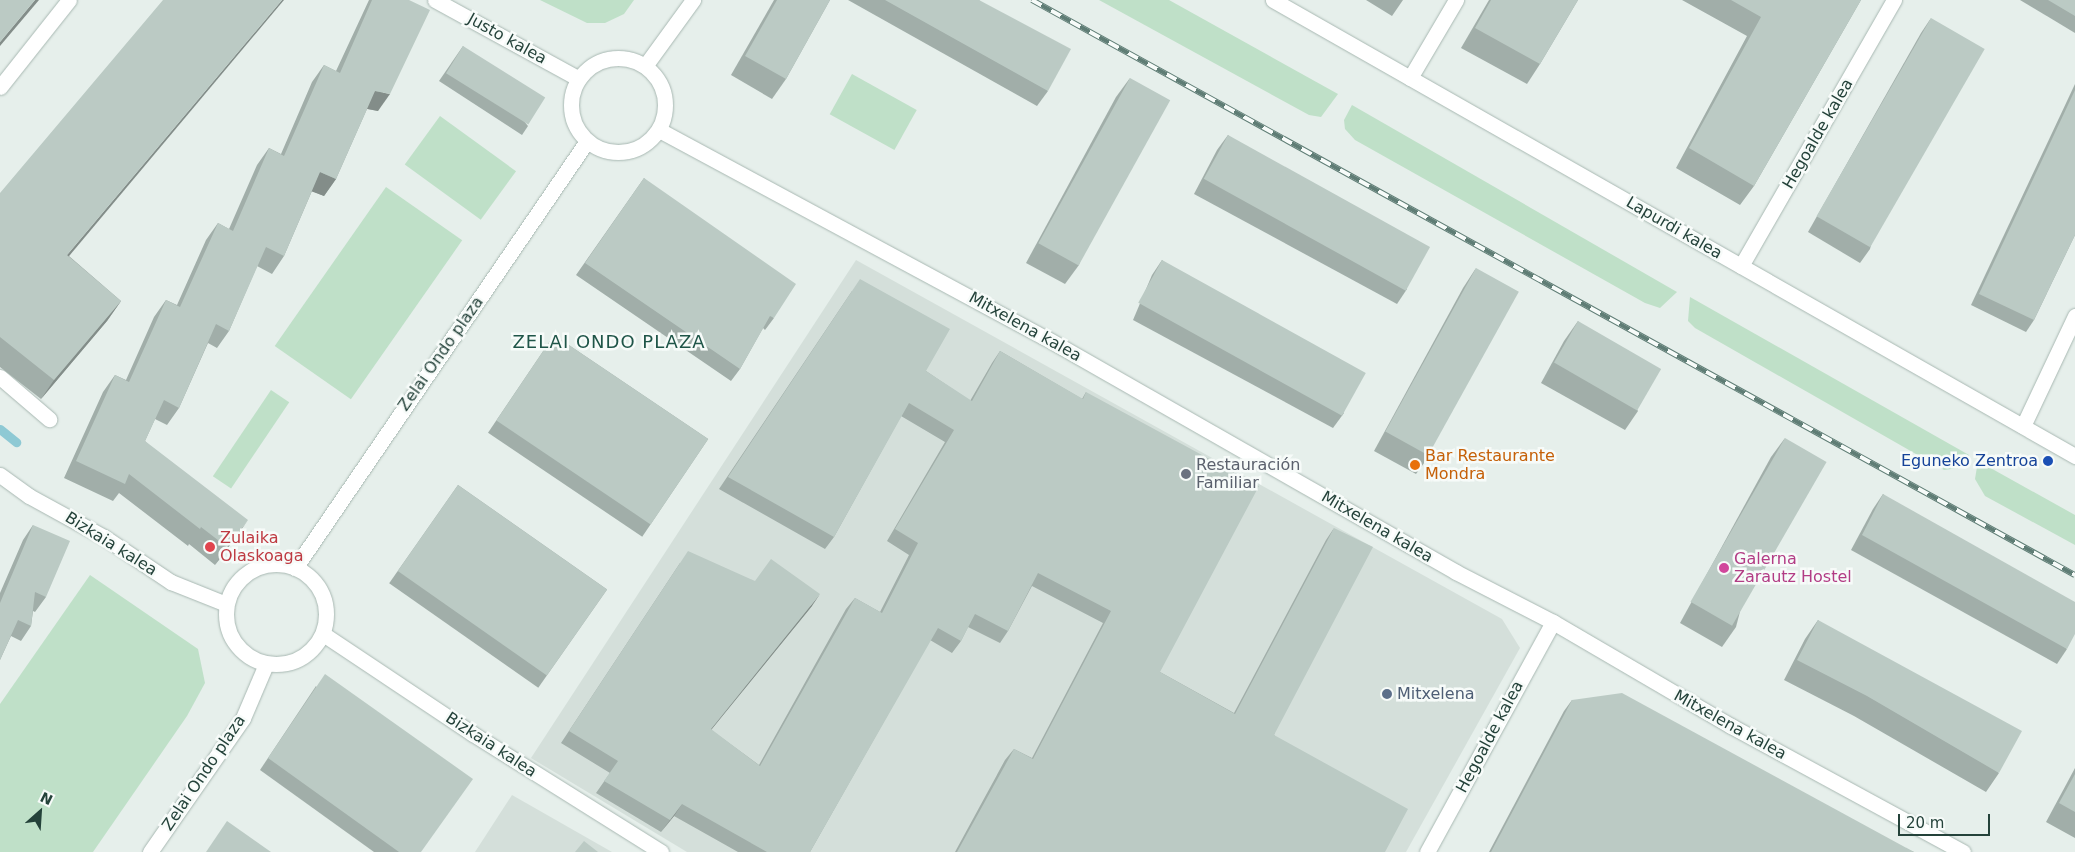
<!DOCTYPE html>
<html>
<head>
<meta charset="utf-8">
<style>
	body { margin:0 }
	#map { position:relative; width:2075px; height:852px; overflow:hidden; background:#e6efeb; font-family:"DejaVu Sans",sans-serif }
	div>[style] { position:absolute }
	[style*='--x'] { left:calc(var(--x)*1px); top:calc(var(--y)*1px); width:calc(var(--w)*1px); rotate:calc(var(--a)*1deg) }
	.built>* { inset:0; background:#d4dfda }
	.green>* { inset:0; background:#bfe0c8; transform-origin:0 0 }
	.stream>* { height:9px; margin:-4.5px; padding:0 4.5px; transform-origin:4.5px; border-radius:4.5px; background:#8ec9d4 }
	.roads { filter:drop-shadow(0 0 1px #a8b8b2) drop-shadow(0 0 1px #a8b8b2) }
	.minor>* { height:15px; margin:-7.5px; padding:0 7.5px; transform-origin:7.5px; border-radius:7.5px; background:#fff }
	.minor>.ring { margin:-7.5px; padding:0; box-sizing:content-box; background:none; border:15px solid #fff; border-radius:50% }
	.rail>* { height:5.5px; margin-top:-2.75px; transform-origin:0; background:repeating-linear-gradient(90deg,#f7fbf9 0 11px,#5f7d75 0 22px); box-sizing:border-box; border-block:1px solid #5f7d75 }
	.wall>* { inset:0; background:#a1aea9; transform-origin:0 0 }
	.shaded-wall>* { inset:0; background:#838d89 }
	.building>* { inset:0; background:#bbcac4; transform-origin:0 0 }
	.dots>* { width:14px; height:14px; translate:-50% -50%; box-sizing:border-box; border:2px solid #f7fbf9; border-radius:50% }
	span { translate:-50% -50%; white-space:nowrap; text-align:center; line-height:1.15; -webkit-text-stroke:5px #f7fbf9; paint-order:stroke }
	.street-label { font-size:16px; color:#24423a }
	.food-label { font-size:16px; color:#c56008 }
	.left { translate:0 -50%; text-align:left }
	.transit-label { font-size:16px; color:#164399 }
	.right { translate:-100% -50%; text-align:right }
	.worship-label { font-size:16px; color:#5b616d }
	.health-label { font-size:16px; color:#be3a42 }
	.hotel-label { font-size:16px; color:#b23c85 }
	.service-label { font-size:16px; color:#4e5e75 }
	.neighbourhood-label { font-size:18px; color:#1f5548; letter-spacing:1px }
	.north { position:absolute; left:15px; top:787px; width:50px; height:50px; -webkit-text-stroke:4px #f7fbf9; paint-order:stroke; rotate:26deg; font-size:14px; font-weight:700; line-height:20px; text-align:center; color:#24423a }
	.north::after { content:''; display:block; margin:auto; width:18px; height:22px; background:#24423a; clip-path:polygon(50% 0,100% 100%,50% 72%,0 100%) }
	.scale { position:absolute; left:1898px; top:814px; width:92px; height:22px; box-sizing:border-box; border:2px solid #24423a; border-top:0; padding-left:6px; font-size:15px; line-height:18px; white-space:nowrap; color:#24423a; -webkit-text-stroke:4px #f7fbf9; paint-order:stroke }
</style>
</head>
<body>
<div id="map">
	<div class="built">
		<div style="clip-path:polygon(856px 260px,1502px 619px,1520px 648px,1406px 852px,687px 852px,531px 758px)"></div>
		<div style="clip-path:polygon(512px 795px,612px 852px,475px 852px)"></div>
	</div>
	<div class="green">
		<div style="clip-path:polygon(540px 0,634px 0,624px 14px,605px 23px,587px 23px)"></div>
		<div style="clip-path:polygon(1099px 0,1169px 0,1338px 94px,1321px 117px,1309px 115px)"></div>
		<div style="left:852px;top:74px;width:74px;height:46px;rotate:29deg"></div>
		<div style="clip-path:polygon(1352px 105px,1677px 292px,1660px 308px,1645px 303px,1355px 140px,1345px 129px,1344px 120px)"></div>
		<div style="left:440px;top:116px;width:94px;height:60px;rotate:36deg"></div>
		<div style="left:386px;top:187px;width:93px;height:194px;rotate:35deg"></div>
		<div style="clip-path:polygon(1690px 297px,1969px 455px,1967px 460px,1959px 468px,1944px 470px,1695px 328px,1688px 321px)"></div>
		<div style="left:271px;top:390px;width:22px;height:104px;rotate:34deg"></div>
		<div style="clip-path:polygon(1978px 461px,2075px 515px,2075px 545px,1985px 496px,1975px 479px)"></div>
		<div style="clip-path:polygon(90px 575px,198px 649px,205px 683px,187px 716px,93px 852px,0 852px,0 704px)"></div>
	</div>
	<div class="stream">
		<div style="--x:0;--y:429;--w:21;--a:39"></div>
	</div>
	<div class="roads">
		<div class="minor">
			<div style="--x:435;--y:0;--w:164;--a:28.7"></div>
			<div style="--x:1273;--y:0;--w:923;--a:29.62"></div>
			<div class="ring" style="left:571px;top:58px;width:79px;height:79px"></div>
			<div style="--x:645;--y:66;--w:82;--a:-54"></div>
			<div style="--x:1410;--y:78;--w:91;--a:-59.5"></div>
			<div style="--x:0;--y:87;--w:111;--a:-51.6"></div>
			<div style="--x:659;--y:130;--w:437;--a:28.3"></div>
			<div style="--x:1044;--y:337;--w:474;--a:29.7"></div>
			<div style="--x:1456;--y:572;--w:109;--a:27.3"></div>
			<div style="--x:1553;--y:622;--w:206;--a:30.3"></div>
			<div style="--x:1731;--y:726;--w:264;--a:28.5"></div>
			<div style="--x:1741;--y:266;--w:307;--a:-60.1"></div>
			<div style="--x:0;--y:377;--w:65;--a:40.6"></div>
			<div style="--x:2023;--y:426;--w:122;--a:-64.7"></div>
			<div style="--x:0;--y:475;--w:36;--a:36"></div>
			<div style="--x:29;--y:496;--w:85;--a:28.7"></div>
			<div style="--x:104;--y:537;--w:81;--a:33.9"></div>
			<div style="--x:171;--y:582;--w:59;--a:21.8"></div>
			<div class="ring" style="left:226px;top:564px;width:85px;height:85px"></div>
			<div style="--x:295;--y:568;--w:517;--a:-55.63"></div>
			<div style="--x:323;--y:634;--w:180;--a:33.7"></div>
			<div style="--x:473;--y:734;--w:222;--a:32.1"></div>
			<div style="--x:150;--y:852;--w:163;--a:-55.2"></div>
			<div style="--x:243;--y:718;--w:59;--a:-66.9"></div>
			<div style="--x:1427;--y:852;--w:262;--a:-61.3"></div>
		</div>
	</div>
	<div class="rail">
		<div style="--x:1032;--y:0;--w:1191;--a:28.87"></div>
	</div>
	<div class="wall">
		<div style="clip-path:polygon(369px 0,409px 0,378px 111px,367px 109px,336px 179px,324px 196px,312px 191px,284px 256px,272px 274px,257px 266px,229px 331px,217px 348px,208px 343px,179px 408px,167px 425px,155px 419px,145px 441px,236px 537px,215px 565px,189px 544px,188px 546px,119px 493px,113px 501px,64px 478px,103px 392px,115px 375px,126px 380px,154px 317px,166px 300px,177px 305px,206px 240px,218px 223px,229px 229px,257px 165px,269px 148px,281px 154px,312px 82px,324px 65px,336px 71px)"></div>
		<div style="clip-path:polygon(774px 0,830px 0,786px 79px,772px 99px,731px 75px)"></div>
		<div style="clip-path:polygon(848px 0,979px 0,1048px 91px,1037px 106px)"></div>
		<div style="clip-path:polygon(1366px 0,1403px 0,1392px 16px)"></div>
		<div style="clip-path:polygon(1489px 0,1578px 0,1540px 64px,1527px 84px,1461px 48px)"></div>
		<div style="clip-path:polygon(1682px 0,1861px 0,1754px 186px,1740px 205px,1676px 168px,1747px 36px)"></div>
		<div style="clip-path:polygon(2020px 0,2075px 0,2075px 33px)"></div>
		<div style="clip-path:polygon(1931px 18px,1870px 249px,1860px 263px,1808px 232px,1921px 33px)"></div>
		<div style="clip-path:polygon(463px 46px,528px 126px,522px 135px,439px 81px)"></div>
		<div style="clip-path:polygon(1130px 78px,1079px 265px,1065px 284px,1026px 263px,1116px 97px)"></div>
		<div style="clip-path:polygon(2075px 84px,2075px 235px,2034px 320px,2026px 332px,1971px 305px)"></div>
		<div style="clip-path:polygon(1228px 135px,1407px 289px,1397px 304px,1194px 194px,1217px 150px)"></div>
		<div style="clip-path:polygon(644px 178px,774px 318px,765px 330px,763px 328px,740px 369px,731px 381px,576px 275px)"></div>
		<div style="clip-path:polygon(0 193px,69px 256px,121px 301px,107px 321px,41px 399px,0 367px)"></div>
		<div style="clip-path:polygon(1162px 260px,1344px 413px,1333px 428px,1133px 320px,1152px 275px)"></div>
		<div style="clip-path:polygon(1476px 268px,1430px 455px,1416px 474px,1374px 451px,1463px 288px)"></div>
		<div style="clip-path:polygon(852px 291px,926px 371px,970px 401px,992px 363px,1000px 351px,1082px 399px,1086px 392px,1160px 672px,1234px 713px,1326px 540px,1334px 528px,1274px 735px,1385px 852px,955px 852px,1005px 760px,1014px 749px,1032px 758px,1103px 623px,1032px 586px,1008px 631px,1000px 643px,968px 627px,961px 641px,952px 653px,930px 640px,810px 852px,738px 852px,674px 816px,661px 832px,596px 793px,610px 773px,561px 743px,680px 563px,812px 606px,711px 730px,759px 765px,846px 609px,855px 598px,880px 612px,909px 555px,887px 541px,945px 442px,901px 416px,834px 537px,825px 549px,719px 489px)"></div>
		<div style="clip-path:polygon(1578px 321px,1638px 411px,1625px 430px,1541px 383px,1564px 341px)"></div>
		<div style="left:554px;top:335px;width:186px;height:118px;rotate:34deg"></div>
		<div style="clip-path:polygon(1785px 438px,1736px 627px,1722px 647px,1680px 623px,1771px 457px)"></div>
		<div style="left:458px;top:485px;width:182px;height:120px;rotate:35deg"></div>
		<div style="clip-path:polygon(1883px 494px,2067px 649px,2057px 664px,1851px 550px,1873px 509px)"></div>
		<div style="clip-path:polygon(33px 525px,46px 597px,35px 612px,33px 611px,31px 626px,21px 641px,11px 636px,0 660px,0 593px,23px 540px)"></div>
		<div style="clip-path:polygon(1818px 620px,1999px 773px,1986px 792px,1854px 716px,1784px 680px,1805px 639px)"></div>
		<div style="clip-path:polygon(316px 686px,421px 852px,374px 852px,260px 770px)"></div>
		<div style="clip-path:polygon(1572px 700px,1914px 852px,1489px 852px,1564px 711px)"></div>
		<div style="clip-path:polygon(2075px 768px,2075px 838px,2046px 822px)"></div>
	</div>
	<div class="shaded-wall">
		<div style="clip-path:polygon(35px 0,39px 0,0 46px,0 42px)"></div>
		<div style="clip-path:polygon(282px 0,284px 0,54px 274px,67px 255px)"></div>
		<div style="clip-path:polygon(375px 91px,390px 94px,378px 111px,363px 108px)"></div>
		<div style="clip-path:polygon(320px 172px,336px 179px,324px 196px,308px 190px)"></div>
		<div style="clip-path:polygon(121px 301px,107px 321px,41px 399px,54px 380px)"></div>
		<div style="clip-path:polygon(248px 520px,236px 537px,215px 565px,227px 547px)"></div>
		<div style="clip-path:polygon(820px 594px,812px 606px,702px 741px,711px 729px)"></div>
		<div style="clip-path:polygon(682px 804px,674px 816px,661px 832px)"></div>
	</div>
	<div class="building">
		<div style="clip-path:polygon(0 0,35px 0,0 42px)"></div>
		<div style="clip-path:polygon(163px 0,282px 0,67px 255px,121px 301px,54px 380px,0 337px,0 193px)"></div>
		<div style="clip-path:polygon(372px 0,409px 0,430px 10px,390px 94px,375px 91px,336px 179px,320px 172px,284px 256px,266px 247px,229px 331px,216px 324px,179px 408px,164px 400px,145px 441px,248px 520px,227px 547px,201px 527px,200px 529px,129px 474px,125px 484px,76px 461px,115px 375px,129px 382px,166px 300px,180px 307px,218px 223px,233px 231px,269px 148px,284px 156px,324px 65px,340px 73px)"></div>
		<div style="clip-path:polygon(777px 0,830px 0,786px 79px,745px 56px)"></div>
		<div style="clip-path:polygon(885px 0,979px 0,1071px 49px,1048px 91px)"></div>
		<div style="clip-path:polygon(1491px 0,1578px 0,1540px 64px,1475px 28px)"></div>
		<div style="clip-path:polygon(1731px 0,1861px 0,1754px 186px,1689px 148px,1761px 17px)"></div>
		<div style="clip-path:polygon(2048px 0,2075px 0,2075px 16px)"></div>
		<div style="left:1931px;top:18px;width:62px;height:229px;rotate:30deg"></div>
		<div style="left:463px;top:46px;width:97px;height:32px;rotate:32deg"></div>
		<div style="left:1130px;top:78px;width:46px;height:189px;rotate:29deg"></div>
		<div style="clip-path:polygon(2075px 90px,2075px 235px,2034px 320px,1979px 294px)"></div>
		<div style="left:1228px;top:135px;width:231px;height:50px;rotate:29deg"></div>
		<div style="clip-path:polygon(644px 178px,796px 284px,774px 318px,770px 316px,740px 369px,585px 263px)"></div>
		<div style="left:1162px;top:260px;width:233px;height:49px;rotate:29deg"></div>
		<div style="left:1476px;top:268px;width:49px;height:187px;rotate:29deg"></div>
		<div style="clip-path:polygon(860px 279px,950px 329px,926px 371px,972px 401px,1000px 351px,1083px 399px,1086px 392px,1259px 486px,1160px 672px,1235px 714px,1334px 528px,1373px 547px,1274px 735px,1408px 809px,1385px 852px,957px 852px,1014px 749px,1033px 759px,1111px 611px,1038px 573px,1008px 631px,975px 614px,961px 641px,938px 628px,810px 852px,767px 852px,682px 804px,670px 820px,604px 781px,618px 761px,569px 731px,688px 551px,755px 581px,771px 559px,820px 594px,711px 729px,760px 766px,855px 598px,882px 613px,918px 543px,895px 529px,954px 430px,909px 403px,834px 537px,728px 477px)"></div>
		<div style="left:1578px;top:321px;width:96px;height:48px;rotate:30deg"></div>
		<div style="left:554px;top:335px;width:186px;height:103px;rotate:34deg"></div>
		<div style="left:1785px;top:438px;width:48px;height:189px;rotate:30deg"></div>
		<div style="left:458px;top:485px;width:182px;height:105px;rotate:35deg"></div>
		<div style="clip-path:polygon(1883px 494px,2075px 602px,2075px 634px,2067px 649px,1862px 535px)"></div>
		<div style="clip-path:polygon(33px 525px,70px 541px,46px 597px,35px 592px,31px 626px,18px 620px,0 660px,0 603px)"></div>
		<div style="clip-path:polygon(1818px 620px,2022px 731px,1999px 773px,1867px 696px,1797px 660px)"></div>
		<div style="clip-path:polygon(325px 674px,473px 779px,421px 852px,399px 852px,268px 758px)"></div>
		<div style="clip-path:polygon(1622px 693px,1914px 852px,1491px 852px,1572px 700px)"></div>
		<div style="clip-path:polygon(2075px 774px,2075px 812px,2059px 803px)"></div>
		<div style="clip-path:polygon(227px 821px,271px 852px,206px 852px)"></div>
		<div style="clip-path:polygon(584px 841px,598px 852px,575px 852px)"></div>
	</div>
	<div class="dots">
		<div style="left:2048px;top:461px;background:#1a4fb4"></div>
		<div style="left:1415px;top:465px;background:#e8710a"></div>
		<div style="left:1186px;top:474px;background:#6b7280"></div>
		<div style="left:210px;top:547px;background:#e0444e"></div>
		<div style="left:1724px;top:568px;background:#d1479c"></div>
		<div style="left:1387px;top:694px;background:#5c6f8a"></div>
	</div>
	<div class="street-label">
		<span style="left:507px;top:39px;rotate:29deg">Justo kalea</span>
		<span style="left:1818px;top:134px;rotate:-60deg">Hegoalde kalea</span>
		<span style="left:1674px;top:228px;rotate:30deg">Lapurdi kalea</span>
		<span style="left:1025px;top:327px;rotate:29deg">Mitxelena kalea</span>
		<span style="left:441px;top:354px;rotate:-55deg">Zelai Ondo plaza</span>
		<span style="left:1377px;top:527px;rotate:30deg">Mitxelena kalea</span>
		<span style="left:111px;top:544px;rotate:32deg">Bizkaia kalea</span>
		<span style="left:1730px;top:725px;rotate:29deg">Mitxelena kalea</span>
		<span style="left:1490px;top:737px;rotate:-62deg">Hegoalde kalea</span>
		<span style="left:491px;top:745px;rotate:33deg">Bizkaia kalea</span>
		<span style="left:204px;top:773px;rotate:-56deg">Zelai Ondo plaza</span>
	</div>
	<div class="food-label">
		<span class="left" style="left:1425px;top:465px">Bar Restaurante<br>Mondra</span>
	</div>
	<div class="transit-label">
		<span class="right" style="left:2038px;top:461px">Eguneko Zentroa</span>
	</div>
	<div class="worship-label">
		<span class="left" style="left:1196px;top:474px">Restauración<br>Familiar</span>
	</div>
	<div class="health-label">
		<span class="left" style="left:220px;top:547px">Zulaika<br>Olaskoaga</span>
	</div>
	<div class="hotel-label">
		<span class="left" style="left:1734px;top:568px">Galerna<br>Zarautz Hostel</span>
	</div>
	<div class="service-label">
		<span class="left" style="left:1397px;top:694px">Mitxelena</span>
	</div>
	<div class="neighbourhood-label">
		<span style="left:609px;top:342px">ZELAI ONDO PLAZA</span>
	</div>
	<div class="north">N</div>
	<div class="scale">20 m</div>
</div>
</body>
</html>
